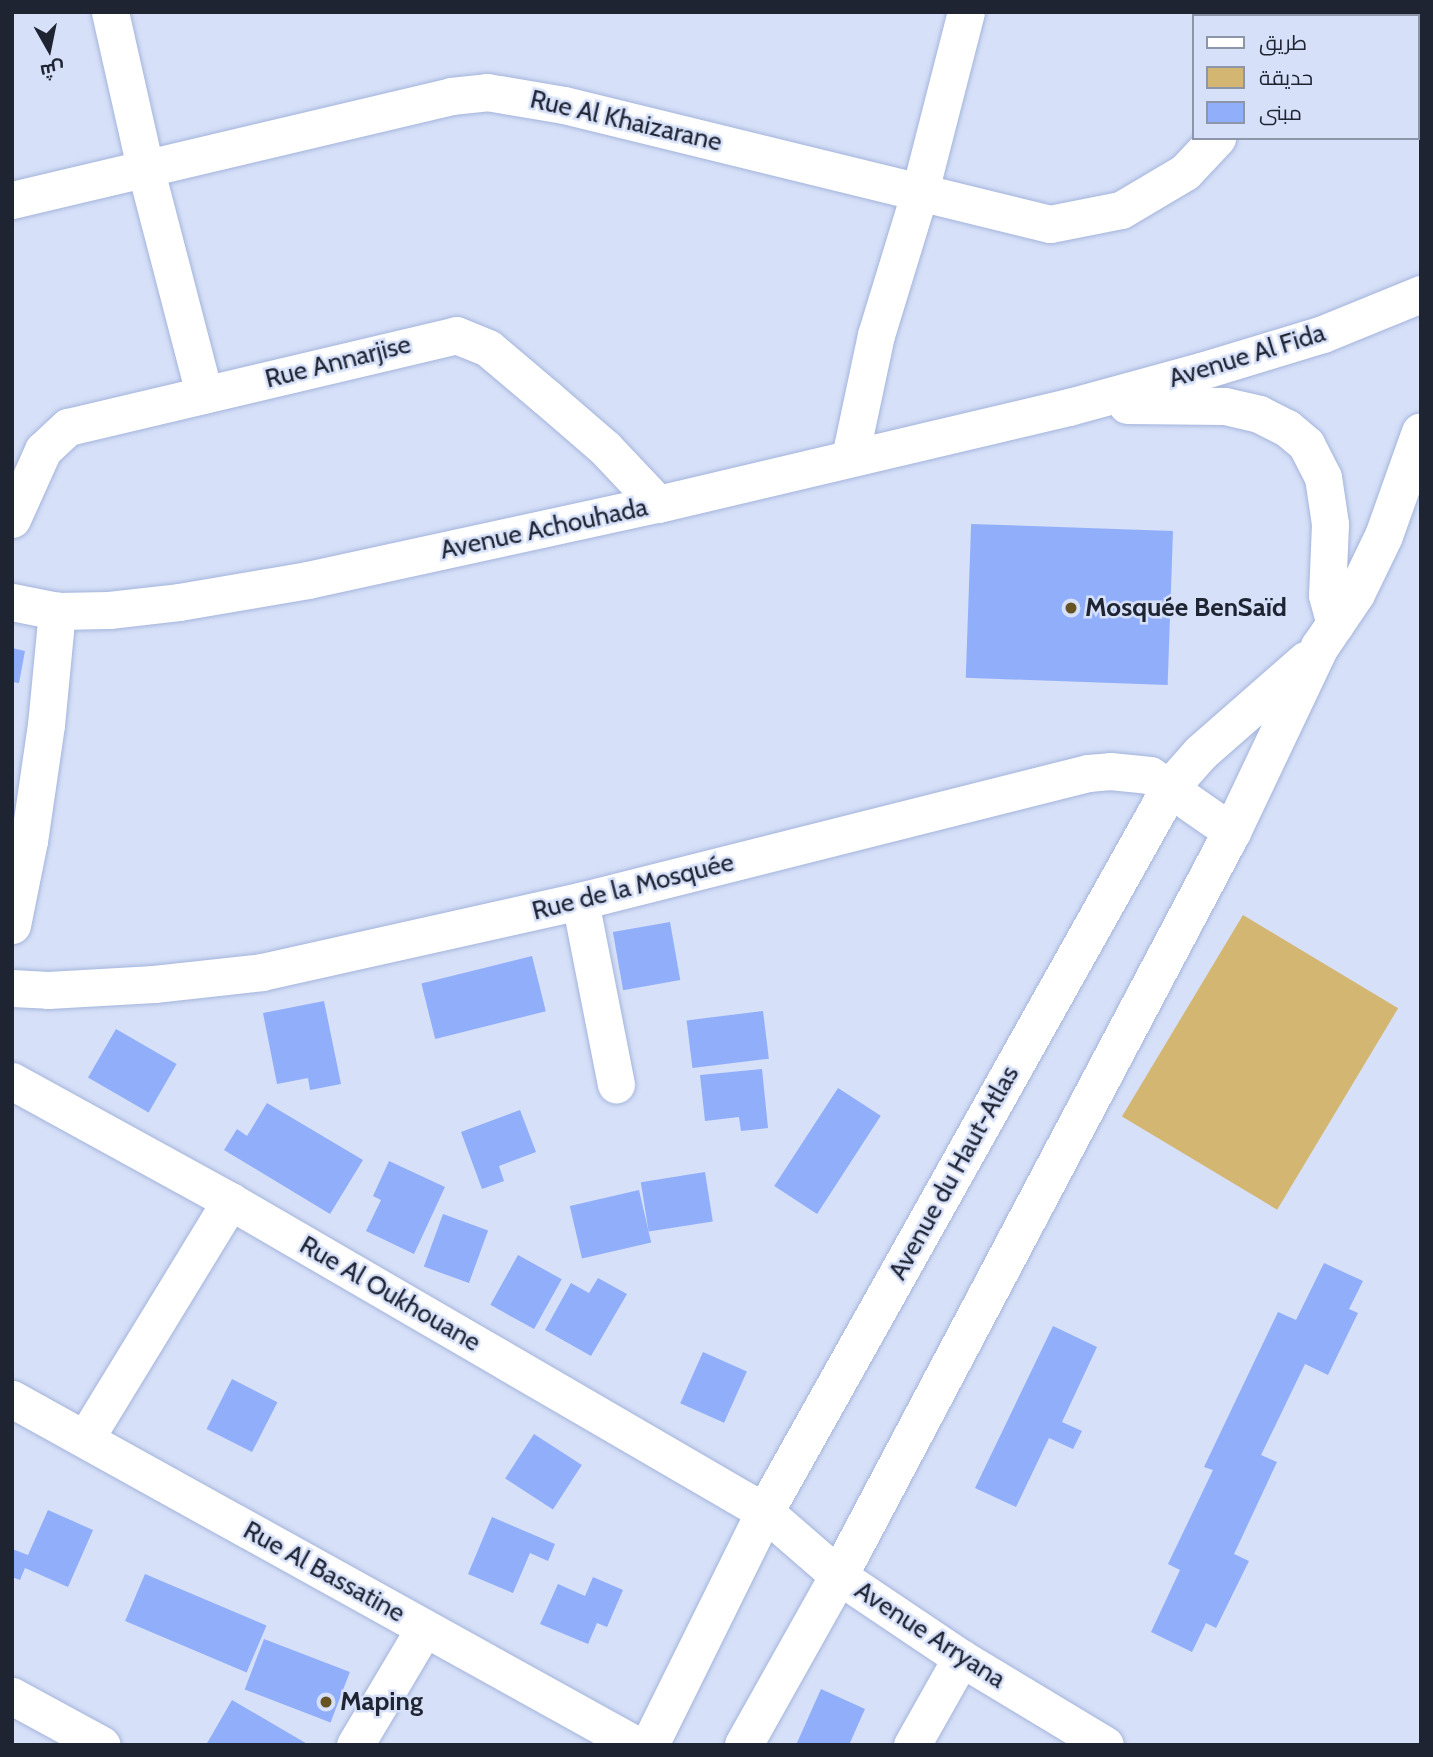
<!DOCTYPE html>
<html>
<head>
<meta charset="utf-8">
<style>
	body { margin:0 }
	#map { position:relative; width:1433px; height:1757px; overflow:hidden; background:#d6e0f8; font-family:Cabin,Cairo,sans-serif }
	div>[style] { position:absolute }
	[style*='--x'] { left:calc(var(--x)*1px); top:calc(var(--y)*1px); width:calc(var(--w)*1px); rotate:calc(var(--a)*1deg) }
	.green>* { inset:0; background:#d3b671; transform-origin:0 0 }
	.building>* { inset:0; background:#91aefa; transform-origin:0 0 }
	.roads { filter:drop-shadow(0 0 2px #a4b4db) drop-shadow(0 0 2px #a4b4db) }
	.minor>* { height:37px; margin:-18.5px; padding:0 18.5px; transform-origin:18.5px; border-radius:18.5px; background:#fff }
	.major>* { height:38px; margin:-19px; padding:0 19px; transform-origin:19px; border-radius:19px; background:#fff }
	.dots>* { width:19px; height:19px; translate:-50% -50%; box-sizing:border-box; border:4px solid #d6e0f8; border-radius:50% }
	span { translate:-50% -50%; white-space:nowrap; text-align:center; line-height:1.15; -webkit-text-stroke:5px #d6e0f8; paint-order:stroke }
	.street-label { font-size:26px; color:#1f2433 }
	.poi-label { font-size:26px; color:#1f2433; font-weight:700 }
	.left { translate:0 -50%; text-align:left }
	.frame { position:absolute; inset:0; border:14px solid #1f2433; pointer-events:none }
	.legend { position:absolute; left:1192px; top:14px; width:228px; height:126px; box-sizing:border-box; background:#d6e0f8; border:2px solid #8d95a9; margin:0; padding:9px 12px; list-style:none; font-size:21px; color:#1f2433 }
	.legend li { display:flex; align-items:center; gap:14px; height:35px }
	.legend b { width:35px; border:2px solid #8d95a9 }
	.north { position:absolute; left:14px; top:14px; width:70px; height:70px; -webkit-text-stroke:5px #d6e0f8; paint-order:stroke; rotate:171deg; font-size:19px; font-weight:700; line-height:28px; text-align:center; color:#1f2433 }
	.north::after { content:''; display:block; margin:auto; width:24px; height:32px; background:#1f2433; clip-path:polygon(50% 0,100% 100%,50% 72%,0 100%) }
</style>
</head>
<body>
<div id="map">
	<div class="green">
		<div style="left:1243px;top:915px;width:181px;height:235px;rotate:31deg"></div>
	</div>
	<div class="building">
		<div style="left:1173px;top:531px;width:154px;height:202px;rotate:92deg"></div>
		<div style="clip-path:polygon(12px 648px,25px 651px,19px 683px,12px 682px)"></div>
		<div style="left:670px;top:922px;width:59px;height:58px;rotate:80deg"></div>
		<div style="left:532px;top:956px;width:57px;height:114px;rotate:76deg"></div>
		<div style="clip-path:polygon(324px 1001px,341px 1084px,310px 1090px,308px 1078px,277px 1084px,263px 1013px)"></div>
		<div style="left:763px;top:1011px;width:48px;height:77px;rotate:83deg"></div>
		<div style="left:116px;top:1029px;width:70px;height:56px;rotate:30deg"></div>
		<div style="clip-path:polygon(762px 1069px,768px 1128px,741px 1131px,739px 1117px,705px 1121px,700px 1075px)"></div>
		<div style="left:838px;top:1088px;width:51px;height:117px;rotate:33deg"></div>
		<div style="clip-path:polygon(267px 1103px,363px 1160px,330px 1214px,224px 1150px,237px 1129px,247px 1136px)"></div>
		<div style="clip-path:polygon(520px 1110px,536px 1152px,499px 1166px,504px 1181px,482px 1189px,461px 1132px)"></div>
		<div style="clip-path:polygon(389px 1161px,445px 1187px,414px 1254px,366px 1231px,381px 1200px,373px 1196px)"></div>
		<div style="left:705px;top:1172px;width:50px;height:65px;rotate:81deg"></div>
		<div style="left:639px;top:1190px;width:54px;height:71px;rotate:77deg"></div>
		<div style="left:443px;top:1214px;width:48px;height:56px;rotate:20deg"></div>
		<div style="left:518px;top:1255px;width:50px;height:57px;rotate:29deg"></div>
		<div style="clip-path:polygon(1324px 1263px,1363px 1281px,1349px 1309px,1358px 1313px,1328px 1375px,1305px 1364px,1261px 1455px,1277px 1462px,1234px 1554px,1249px 1561px,1216px 1628px,1206px 1623px,1192px 1652px,1151px 1632px,1180px 1570px,1168px 1564px,1213px 1470px,1204px 1467px,1278px 1312px,1296px 1320px)"></div>
		<div style="clip-path:polygon(598px 1278px,627px 1294px,591px 1356px,545px 1330px,571px 1283px,589px 1293px)"></div>
		<div style="clip-path:polygon(1053px 1326px,1097px 1347px,1062px 1422px,1082px 1431px,1073px 1449px,1049px 1438px,1016px 1507px,975px 1488px)"></div>
		<div style="left:703px;top:1352px;width:48px;height:56px;rotate:24deg"></div>
		<div style="left:232px;top:1379px;width:51px;height:56px;rotate:27deg"></div>
		<div style="left:534px;top:1434px;width:57px;height:53px;rotate:33deg"></div>
		<div style="clip-path:polygon(48px 1510px,93px 1530px,68px 1587px,25px 1568px,20px 1580px,12px 1577px,12px 1549px,28px 1555px)"></div>
		<div style="clip-path:polygon(492px 1517px,555px 1544px,548px 1561px,530px 1553px,513px 1593px,468px 1574px)"></div>
		<div style="left:145px;top:1574px;width:132px;height:51px;rotate:23deg"></div>
		<div style="clip-path:polygon(593px 1577px,623px 1590px,607px 1627px,597px 1623px,588px 1644px,540px 1624px,558px 1584px,585px 1596px)"></div>
		<div style="left:264px;top:1639px;width:92px;height:54px;rotate:21deg"></div>
		<div style="clip-path:polygon(821px 1689px,865px 1709px,849px 1745px,796px 1745px)"></div>
		<div style="clip-path:polygon(232px 1700px,309px 1745px,206px 1745px)"></div>
	</div>
	<div class="roads">
		<div class="minor">
			<div style="--x:110;--y:12;--w:159;--a:77.3"></div>
			<div style="--x:145;--y:167;--w:235;--a:75.4"></div>
			<div style="--x:1274;--y:16;--w:4;--a:-63"></div>
			<div style="--x:12;--y:200;--w:451;--a:-13.3"></div>
			<div style="--x:451;--y:96;--w:36;--a:-6"></div>
			<div style="--x:487;--y:92;--w:78;--a:9.6"></div>
			<div style="--x:564;--y:105;--w:500;--a:13.76"></div>
			<div style="--x:1050;--y:224;--w:72;--a:-11.2"></div>
			<div style="--x:1121;--y:210;--w:74;--a:-30.7"></div>
			<div style="--x:1185;--y:172;--w:47;--a:-46.7"></div>
			<div style="--x:1127;--y:405;--w:98;--a:0.6"></div>
			<div style="--x:1225;--y:406;--w:35;--a:13"></div>
			<div style="--x:1259;--y:414;--w:31;--a:27"></div>
			<div style="--x:1287;--y:428;--w:25;--a:40"></div>
			<div style="--x:1306;--y:444;--w:37;--a:63"></div>
			<div style="--x:1323;--y:477;--w:48;--a:81.5"></div>
			<div style="--x:1330;--y:524;--w:71;--a:92.4"></div>
			<div style="--x:1327;--y:595;--w:31;--a:75"></div>
			<div style="--x:850;--y:457;--w:125;--a:-78"></div>
			<div style="--x:876;--y:335;--w:151;--a:-73"></div>
			<div style="--x:920;--y:191;--w:185;--a:-75.6"></div>
			<div style="--x:12;--y:519;--w:76;--a:-65.8"></div>
			<div style="--x:43;--y:450;--w:34;--a:-43"></div>
			<div style="--x:68;--y:427;--w:399;--a:-13.3"></div>
			<div style="--x:456;--y:335;--w:35;--a:22"></div>
			<div style="--x:488;--y:348;--w:76;--a:40.2"></div>
			<div style="--x:546;--y:397;--w:78;--a:40.8"></div>
			<div style="--x:605;--y:448;--w:77;--a:46.6"></div>
			<div style="--x:12;--y:602;--w:46;--a:11.3"></div>
			<div style="--x:57;--y:611;--w:52;--a:-1.1"></div>
			<div style="--x:109;--y:610;--w:70;--a:-6.5"></div>
			<div style="--x:179;--y:602;--w:131;--a:-9.7"></div>
			<div style="--x:308;--y:580;--w:358;--a:-12.3"></div>
			<div style="--x:658;--y:504;--w:422;--a:-13.3"></div>
			<div style="--x:1069;--y:407;--w:137;--a:-15.3"></div>
			<div style="--x:1201;--y:371;--w:127;--a:-16.9"></div>
			<div style="--x:1323;--y:334;--w:106;--a:-22.2"></div>
			<div style="--x:580;--y:901;--w:187;--a:78.9"></div>
			<div style="--x:12;--y:925;--w:86;--a:-78.6"></div>
			<div style="--x:29;--y:841;--w:117;--a:-81.7"></div>
			<div style="--x:46;--y:725;--w:115;--a:-84.5"></div>
			<div style="--x:12;--y:988;--w:36;--a:3"></div>
			<div style="--x:48;--y:990;--w:106;--a:-3.2"></div>
			<div style="--x:154;--y:984;--w:109;--a:-6.3"></div>
			<div style="--x:262;--y:972;--w:326;--a:-12.6"></div>
			<div style="--x:580;--y:901;--w:524;--a:-14.14"></div>
			<div style="--x:1088;--y:773;--w:22;--a:-5"></div>
			<div style="--x:1110;--y:771;--w:40;--a:5.7"></div>
			<div style="--x:1150;--y:775;--w:100;--a:34.8"></div>
			<div style="--x:12;--y:1081;--w:249;--a:28.8"></div>
			<div style="--x:230;--y:1201;--w:619;--a:30.17"></div>
			<div style="--x:765;--y:1512;--w:98;--a:40.9"></div>
			<div style="--x:839;--y:1576;--w:147;--a:33.9"></div>
			<div style="--x:961;--y:1658;--w:168;--a:31.1"></div>
			<div style="--x:12;--y:1399;--w:714;--a:29.01"></div>
			<div style="--x:85;--y:1439;--w:279;--a:-58.6"></div>
			<div style="--x:12;--y:1696;--w:102;--a:28.6"></div>
			<div style="--x:355;--y:1745;--w:135;--a:-59.3"></div>
			<div style="--x:912;--y:1745;--w:100;--a:-60.6"></div>
		</div>
		<div class="major">
			<div style="--x:650;--y:1745;--w:260;--a:-63.7"></div>
			<div style="--x:765;--y:1512;--w:831;--a:-60.75"></div>
			<div style="--x:1171;--y:787;--w:45;--a:-48.6"></div>
			<div style="--x:1201;--y:753;--w:140;--a:-41.2"></div>
			<div style="--x:744;--y:1745;--w:194;--a:-60.7"></div>
			<div style="--x:839;--y:1576;--w:841;--a:-62.16"></div>
			<div style="--x:1232;--y:832;--w:205;--a:-64.6"></div>
			<div style="--x:1320;--y:647;--w:64;--a:-55.8"></div>
			<div style="--x:1356;--y:594;--w:64;--a:-64.2"></div>
			<div style="--x:1384;--y:536;--w:110;--a:-70.4"></div>
		</div>
	</div>
	<div class="dots">
		<div style="left:1071px;top:608px;background:#675321"></div>
		<div style="left:326px;top:1702px;background:#675321"></div>
	</div>
	<div class="street-label">
		<span style="left:626px;top:121px;rotate:13deg">Rue Al Khaizarane</span>
		<span style="left:1247px;top:356px;rotate:-17deg">Avenue Al Fida</span>
		<span style="left:338px;top:362px;rotate:-14deg">Rue Annarjise</span>
		<span style="left:544px;top:529px;rotate:-12deg">Avenue Achouhada</span>
		<span style="left:633px;top:887px;rotate:-14deg">Rue de la Mosquée</span>
		<span style="left:954px;top:1173px;rotate:-61deg">Avenue du Haut-Atlas</span>
		<span style="left:390px;top:1294px;rotate:30deg">Rue Al Oukhouane</span>
		<span style="left:324px;top:1572px;rotate:29deg">Rue Al Bassatine</span>
		<span style="left:930px;top:1635px;rotate:33deg">Avenue Arryana</span>
	</div>
	<div class="poi-label">
		<span class="left" style="left:1085px;top:608px">Mosquée BenSaïd</span>
		<span class="left" style="left:340px;top:1702px">Maping</span>
	</div>
	<div class="frame"></div>
	<ul class="legend">
	<li><b style="height:9px;background:#fff"></b>طريق</li>
	<li><b style="height:19px;background:#d3b671"></b>حديقة</li>
	<li><b style="height:19px;background:#91aefa"></b>مبنى</li>
	</ul>
	<div class="north">ش</div>
</div>
</body>
</html>
